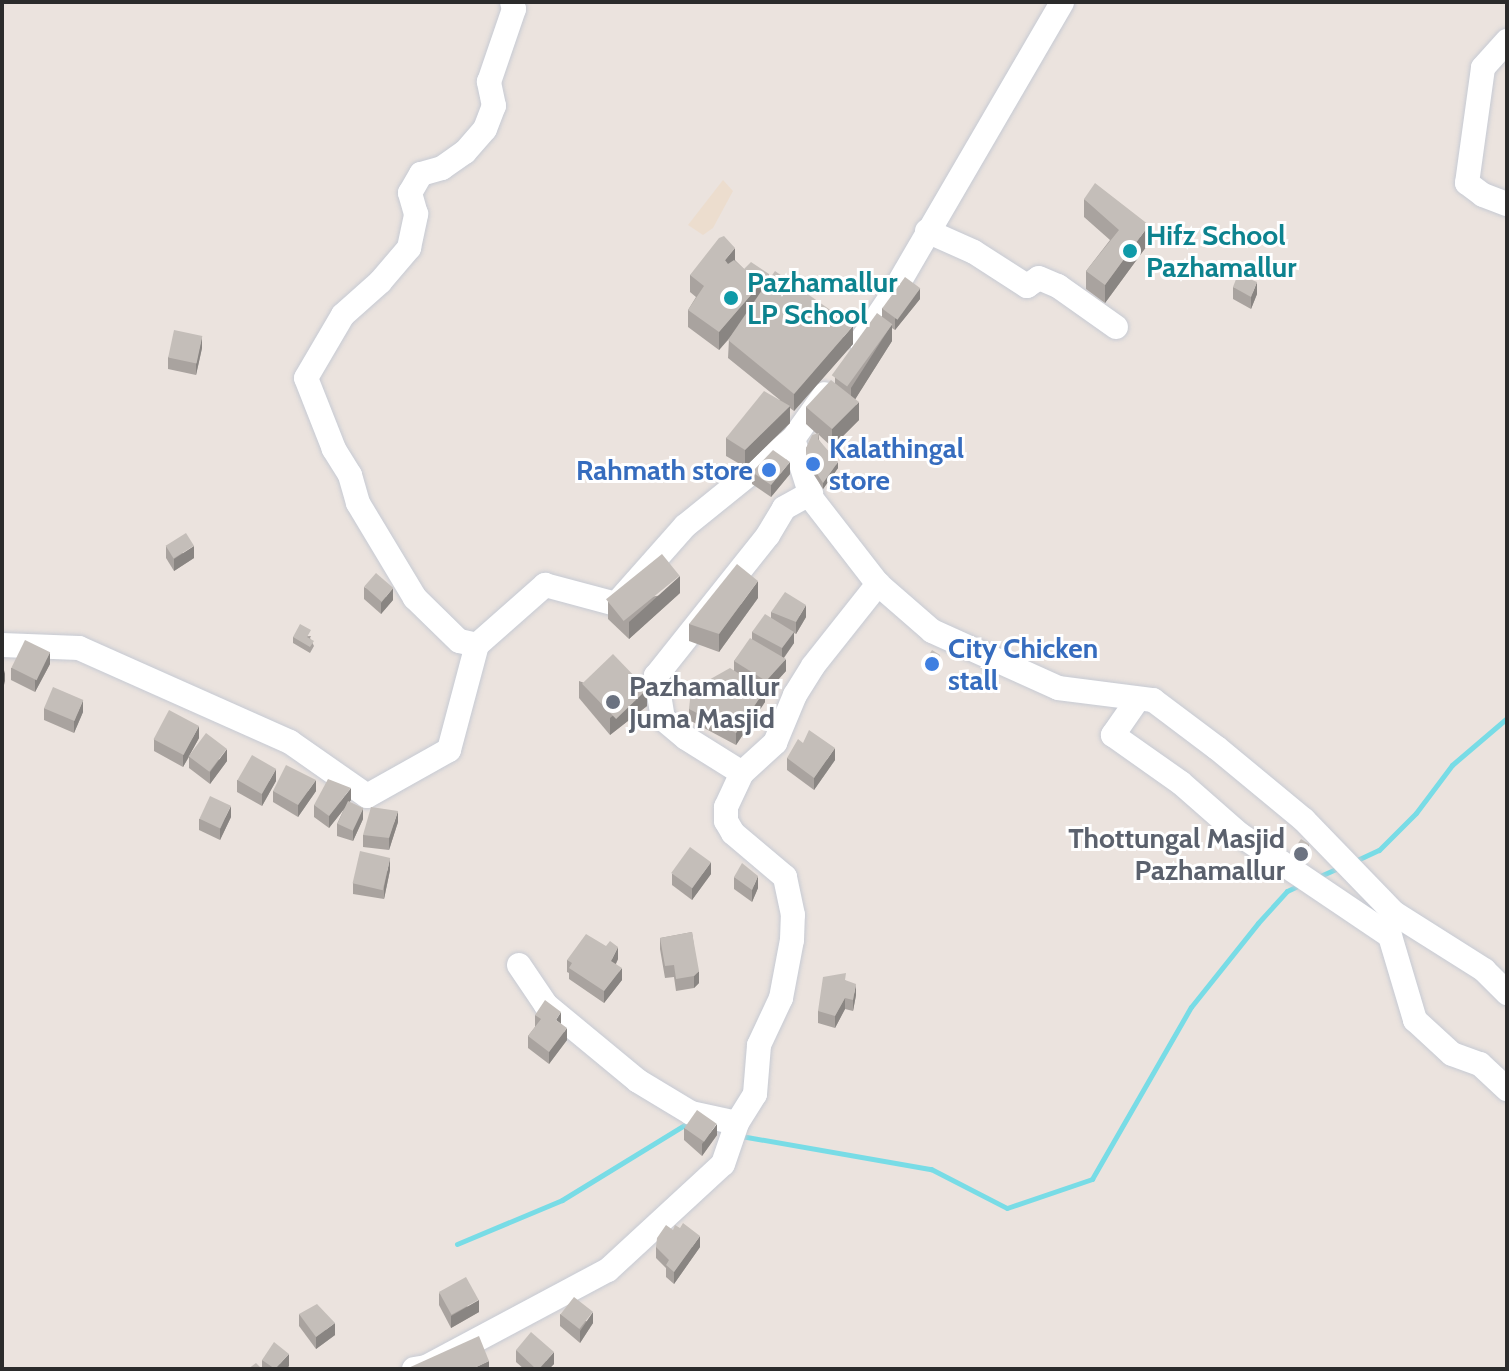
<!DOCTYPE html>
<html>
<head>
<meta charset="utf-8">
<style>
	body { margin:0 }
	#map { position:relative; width:1509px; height:1371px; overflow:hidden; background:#ebe3de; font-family:Cabin,sans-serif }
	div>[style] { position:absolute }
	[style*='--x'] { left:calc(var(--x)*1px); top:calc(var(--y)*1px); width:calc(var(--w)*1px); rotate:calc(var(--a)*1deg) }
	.education>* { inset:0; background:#ecddce }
	.stream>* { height:5px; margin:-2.5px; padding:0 2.5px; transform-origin:2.5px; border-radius:2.5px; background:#78dce6 }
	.roads { filter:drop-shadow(0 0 2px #c6cad3) drop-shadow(0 0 2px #c6cad3) }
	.minor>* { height:24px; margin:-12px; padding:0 12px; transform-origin:12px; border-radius:12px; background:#fff }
	.wall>* { inset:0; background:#a9a39f }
	.shaded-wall>* { inset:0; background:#898582 }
	.building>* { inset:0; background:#c4beb9; transform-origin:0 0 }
	.dots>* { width:22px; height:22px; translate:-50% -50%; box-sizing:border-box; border:4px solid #fff; border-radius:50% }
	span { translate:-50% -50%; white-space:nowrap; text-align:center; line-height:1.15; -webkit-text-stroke:6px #fff; paint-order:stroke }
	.culture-label { font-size:28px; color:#0d838f; font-weight:700 }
	.left { translate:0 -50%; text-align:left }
	.shop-label { font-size:28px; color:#366cbe; font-weight:700 }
	.right { translate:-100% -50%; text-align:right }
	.worship-label { font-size:28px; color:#5b616d; font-weight:700 }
	.frame { position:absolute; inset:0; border:4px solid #2b2b2b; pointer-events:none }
</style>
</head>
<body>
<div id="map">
	<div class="education">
		<div style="clip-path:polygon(723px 180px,733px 191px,713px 228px,703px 235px,688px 225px)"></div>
	</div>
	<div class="stream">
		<div style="--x:1355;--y:861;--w:26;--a:-25"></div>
		<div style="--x:1379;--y:850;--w:52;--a:-45"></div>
		<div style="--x:1416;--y:813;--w:60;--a:-53.1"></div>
		<div style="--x:1452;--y:765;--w:72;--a:-40.5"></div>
		<div style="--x:1318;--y:877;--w:22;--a:-24"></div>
		<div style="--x:741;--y:1136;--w:193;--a:9.9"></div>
		<div style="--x:931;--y:1169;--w:85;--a:27.2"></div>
		<div style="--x:1007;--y:1208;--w:90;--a:-18.8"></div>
		<div style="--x:1092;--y:1179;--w:198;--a:-60.1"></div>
		<div style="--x:1191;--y:1007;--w:107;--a:-51.4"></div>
		<div style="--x:1258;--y:923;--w:43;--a:-47.8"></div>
		<div style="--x:1287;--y:891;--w:17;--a:-25"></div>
		<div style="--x:457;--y:1244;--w:114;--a:-22.7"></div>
		<div style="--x:562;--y:1200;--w:151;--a:-31.5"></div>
	</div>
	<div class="roads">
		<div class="minor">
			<div style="--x:1507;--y:41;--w:36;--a:132"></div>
			<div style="--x:1483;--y:68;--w:116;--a:97.9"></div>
			<div style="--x:1467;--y:183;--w:20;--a:37"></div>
			<div style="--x:1483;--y:195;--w:26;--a:21"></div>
			<div style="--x:927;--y:231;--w:51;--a:24.1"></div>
			<div style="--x:974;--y:252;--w:63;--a:32.7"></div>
			<div style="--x:1027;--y:286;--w:14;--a:-34"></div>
			<div style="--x:1039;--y:278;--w:21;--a:23"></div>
			<div style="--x:1058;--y:286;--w:71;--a:35.3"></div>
			<div style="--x:861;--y:341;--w:52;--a:-56"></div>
			<div style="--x:890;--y:298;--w:342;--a:-59.8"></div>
			<div style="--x:793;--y:439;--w:63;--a:72.4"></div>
			<div style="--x:812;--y:499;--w:108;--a:52.2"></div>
			<div style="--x:878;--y:584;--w:72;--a:41"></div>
			<div style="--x:932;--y:631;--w:138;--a:24.3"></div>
			<div style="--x:1058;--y:688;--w:96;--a:7.2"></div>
			<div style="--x:1153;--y:700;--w:80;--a:36.9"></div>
			<div style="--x:1217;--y:748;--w:113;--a:39.6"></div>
			<div style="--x:1304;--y:820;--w:129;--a:45.9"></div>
			<div style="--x:1394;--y:913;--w:107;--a:32.3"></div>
			<div style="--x:1484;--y:970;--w:33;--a:45"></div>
			<div style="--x:2;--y:645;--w:77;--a:2.2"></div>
			<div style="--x:79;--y:648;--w:231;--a:24"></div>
			<div style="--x:290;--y:742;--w:94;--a:35"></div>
			<div style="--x:367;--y:796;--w:94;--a:-29.3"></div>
			<div style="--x:449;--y:750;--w:109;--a:-75.1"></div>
			<div style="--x:477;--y:645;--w:91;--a:-41.4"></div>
			<div style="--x:545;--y:585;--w:73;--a:15"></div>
			<div style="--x:616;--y:604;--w:104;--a:-48.5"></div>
			<div style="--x:685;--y:526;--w:139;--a:-38.9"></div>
			<div style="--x:793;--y:439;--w:55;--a:-54.6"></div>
			<div style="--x:477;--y:645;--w:18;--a:-167"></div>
			<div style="--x:459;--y:641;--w:62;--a:-135.7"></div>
			<div style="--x:415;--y:598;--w:111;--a:-121"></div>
			<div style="--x:358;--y:503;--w:29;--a:-106"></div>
			<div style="--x:350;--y:475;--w:31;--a:-122"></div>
			<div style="--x:334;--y:449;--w:76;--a:-111.5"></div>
			<div style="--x:306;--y:378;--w:73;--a:-59.6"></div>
			<div style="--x:343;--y:315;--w:50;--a:-41.7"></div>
			<div style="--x:380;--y:282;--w:45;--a:-49.5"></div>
			<div style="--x:409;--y:248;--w:35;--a:-78"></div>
			<div style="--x:416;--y:214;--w:22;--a:-106"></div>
			<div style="--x:410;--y:193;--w:22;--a:-60"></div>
			<div style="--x:421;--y:174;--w:22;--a:-16"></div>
			<div style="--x:442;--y:168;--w:28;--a:-35"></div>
			<div style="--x:465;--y:152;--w:30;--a:-49"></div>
			<div style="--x:485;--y:129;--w:25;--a:-69"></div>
			<div style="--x:494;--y:106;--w:25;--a:-102"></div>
			<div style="--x:489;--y:82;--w:77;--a:-71.1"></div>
			<div style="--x:514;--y:9;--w:7;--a:-106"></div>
			<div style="--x:1138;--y:699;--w:44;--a:124.8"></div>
			<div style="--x:1113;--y:735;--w:83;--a:35.2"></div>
			<div style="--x:1181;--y:783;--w:77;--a:41.3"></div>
			<div style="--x:1239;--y:834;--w:182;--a:34"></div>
			<div style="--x:1390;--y:936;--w:88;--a:73.4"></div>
			<div style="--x:1415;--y:1020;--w:50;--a:42.6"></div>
			<div style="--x:1452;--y:1054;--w:30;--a:20"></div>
			<div style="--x:1480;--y:1064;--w:37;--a:43"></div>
			<div style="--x:742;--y:773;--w:66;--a:-148"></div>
			<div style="--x:686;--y:738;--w:30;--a:-140"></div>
			<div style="--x:663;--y:719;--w:44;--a:-99.2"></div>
			<div style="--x:656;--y:676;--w:180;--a:-51.5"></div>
			<div style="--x:768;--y:535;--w:31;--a:-59"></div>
			<div style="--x:784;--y:508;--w:31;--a:-29"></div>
			<div style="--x:519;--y:965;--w:48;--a:56"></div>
			<div style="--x:546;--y:1005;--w:119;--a:39.6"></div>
			<div style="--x:638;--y:1081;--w:62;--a:31.1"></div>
			<div style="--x:691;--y:1113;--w:47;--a:12.3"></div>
			<div style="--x:414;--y:1369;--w:12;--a:-9"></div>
			<div style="--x:426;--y:1367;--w:206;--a:-28.1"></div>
			<div style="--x:608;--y:1270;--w:156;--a:-42.7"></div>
			<div style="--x:723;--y:1164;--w:43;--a:-71.1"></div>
			<div style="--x:737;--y:1123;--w:34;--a:-58"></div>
			<div style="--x:755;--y:1094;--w:49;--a:-85.3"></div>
			<div style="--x:759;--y:1045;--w:52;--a:-64.9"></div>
			<div style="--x:781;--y:998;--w:59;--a:-79.3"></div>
			<div style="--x:792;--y:940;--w:25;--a:-88"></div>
			<div style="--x:793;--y:915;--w:39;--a:-102"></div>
			<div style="--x:785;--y:877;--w:68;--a:-139.8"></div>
			<div style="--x:733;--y:833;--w:14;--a:-120"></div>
			<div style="--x:726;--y:821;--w:14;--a:-90"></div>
			<div style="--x:726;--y:807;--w:38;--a:-65"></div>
			<div style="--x:742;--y:773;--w:45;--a:-42.3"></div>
			<div style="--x:775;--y:743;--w:52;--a:-67.4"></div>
			<div style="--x:795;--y:695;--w:34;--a:-58"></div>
			<div style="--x:813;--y:666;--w:105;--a:-51.6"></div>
		</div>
	</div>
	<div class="wall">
		<div style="clip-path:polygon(1084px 199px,1149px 243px,1105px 303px,1086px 289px,1086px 271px,1110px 240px,1084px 217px)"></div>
		<div style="clip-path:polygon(735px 260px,744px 269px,769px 280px,853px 344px,794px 411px,790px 408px,790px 423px,745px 467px,726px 456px,726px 438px,780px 400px,728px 358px,729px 339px,719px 350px,688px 327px,688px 310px,696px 297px,690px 292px,690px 275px)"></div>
		<div style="clip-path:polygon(1233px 287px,1257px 294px,1251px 309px,1233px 299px)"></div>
		<div style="clip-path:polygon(920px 299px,895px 330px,892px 328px,892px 341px,855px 399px,859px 420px,832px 447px,819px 435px,819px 440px,838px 468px,823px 489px,807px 464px,806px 448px,817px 434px,806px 424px,806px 407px,835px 383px,835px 377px,882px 316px,882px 308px)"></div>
		<div style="clip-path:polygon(202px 348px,196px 375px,168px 369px,168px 357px)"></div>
		<div style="clip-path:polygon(752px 472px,790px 474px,771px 497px,752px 484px)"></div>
		<div style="clip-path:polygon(166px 546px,194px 558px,174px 571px,166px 558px)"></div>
		<div style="clip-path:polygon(364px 587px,393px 600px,381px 614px,364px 599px)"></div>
		<div style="clip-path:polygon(680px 593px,629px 639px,608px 619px,608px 602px)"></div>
		<div style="clip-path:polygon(758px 598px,719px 652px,689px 641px,689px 624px)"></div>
		<div style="clip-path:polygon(771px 612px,806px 617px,796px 634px,794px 633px,794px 643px,784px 658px,786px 671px,766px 693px,765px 692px,765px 702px,736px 745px,689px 720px,689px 709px,734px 671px,734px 661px,752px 639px,752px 632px,771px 618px)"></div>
		<div style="clip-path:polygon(311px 636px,310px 638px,314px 646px,310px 653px,293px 643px,293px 637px)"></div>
		<div style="clip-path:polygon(924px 661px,940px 661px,932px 673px,924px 667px)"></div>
		<div style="clip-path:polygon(50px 664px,35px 692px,11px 680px,11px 668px)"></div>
		<div style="clip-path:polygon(579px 681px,647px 706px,610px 735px,579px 698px)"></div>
		<div style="clip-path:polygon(44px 708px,83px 712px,74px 733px,44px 720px)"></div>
		<div style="clip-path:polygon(199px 738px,190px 754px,227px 761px,210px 784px,189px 768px,189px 757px,183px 767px,154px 751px,154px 739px)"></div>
		<div style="clip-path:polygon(787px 758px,835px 760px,814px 790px,787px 770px)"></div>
		<div style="clip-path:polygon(237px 780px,276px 781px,262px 806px,237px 792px)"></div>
		<div style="clip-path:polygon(273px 791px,316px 791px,298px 817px,273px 802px)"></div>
		<div style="clip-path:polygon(351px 800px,349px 802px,363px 819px,353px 841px,337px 836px,337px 824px,344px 809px,329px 828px,314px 817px,314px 805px)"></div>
		<div style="clip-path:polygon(231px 817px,220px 840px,199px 830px,199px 819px)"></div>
		<div style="clip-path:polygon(398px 822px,389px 850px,363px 847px,363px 835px)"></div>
		<div style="clip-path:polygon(1309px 850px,1303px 863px,1292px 858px,1292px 852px)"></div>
		<div style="clip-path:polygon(390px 870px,384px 899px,353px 894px,353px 883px)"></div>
		<div style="clip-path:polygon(672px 874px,711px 874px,692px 900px,672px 885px)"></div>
		<div style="clip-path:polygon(734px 877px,758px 888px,752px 902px,734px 889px)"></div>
		<div style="clip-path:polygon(692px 932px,699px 983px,694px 988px,676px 991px,674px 977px,665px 978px,660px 949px,660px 938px)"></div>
		<div style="clip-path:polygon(618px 959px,616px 964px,622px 980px,604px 1003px,569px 979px,569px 973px,567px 972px,567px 960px)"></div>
		<div style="clip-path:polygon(845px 980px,856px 995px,853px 1011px,845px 1009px,835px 1028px,818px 1023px,818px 1011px)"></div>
		<div style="clip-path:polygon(535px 1015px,561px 1024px,567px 1040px,549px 1064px,528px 1048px,528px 1036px,535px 1027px)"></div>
		<div style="clip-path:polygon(684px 1128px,717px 1135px,702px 1156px,684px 1140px)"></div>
		<div style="clip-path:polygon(656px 1247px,700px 1247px,674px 1284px,666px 1277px,666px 1268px,656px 1258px)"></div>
		<div style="clip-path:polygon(439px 1293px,479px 1312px,451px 1328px,439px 1305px)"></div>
		<div style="clip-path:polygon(299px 1314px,335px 1335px,316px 1349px,299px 1326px)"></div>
		<div style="clip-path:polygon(560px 1314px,593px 1323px,580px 1343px,560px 1326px)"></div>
		<div style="clip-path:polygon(516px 1350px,554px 1364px,549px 1369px,524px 1369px,516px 1362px)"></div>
		<div style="clip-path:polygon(262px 1360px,289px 1366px,286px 1369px,248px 1369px,262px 1369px)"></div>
	</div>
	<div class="shaded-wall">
		<div style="clip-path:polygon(1149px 225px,1149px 243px,1105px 303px,1105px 285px)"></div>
		<div style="clip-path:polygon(735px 248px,735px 265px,725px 277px,725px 260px)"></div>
		<div style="clip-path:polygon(769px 274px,769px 291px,719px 350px,719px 332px)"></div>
		<div style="clip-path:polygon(1257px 282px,1257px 294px,1251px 309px,1251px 297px)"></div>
		<div style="clip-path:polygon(920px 288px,920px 299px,895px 330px,895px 319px)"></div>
		<div style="clip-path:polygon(892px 324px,892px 341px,851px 406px,851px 388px)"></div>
		<div style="clip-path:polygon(853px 326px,853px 344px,794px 411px,794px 394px)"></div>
		<div style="clip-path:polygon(202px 336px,202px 348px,196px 375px,196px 363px)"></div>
		<div style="clip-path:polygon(859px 402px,859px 420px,832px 447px,832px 429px)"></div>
		<div style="clip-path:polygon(790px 406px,790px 423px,745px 467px,745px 450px)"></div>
		<div style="clip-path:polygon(790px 462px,790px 474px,771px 497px,771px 485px)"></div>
		<div style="clip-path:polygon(838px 462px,838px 468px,823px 489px,823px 483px)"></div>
		<div style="clip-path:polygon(194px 546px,194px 558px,174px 571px,174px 559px)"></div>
		<div style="clip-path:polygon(680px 576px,680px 593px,629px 639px,629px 622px)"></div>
		<div style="clip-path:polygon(758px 581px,758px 598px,719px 652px,719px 634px)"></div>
		<div style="clip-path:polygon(393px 588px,393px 600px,381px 614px,381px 603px)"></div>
		<div style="clip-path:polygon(806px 605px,806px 617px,796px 634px,796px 622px)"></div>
		<div style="clip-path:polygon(794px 632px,794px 643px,782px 660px,782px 648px)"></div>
		<div style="clip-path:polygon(50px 652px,50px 664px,35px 692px,35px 680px)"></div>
		<div style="clip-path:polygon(940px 655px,940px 661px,932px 673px,932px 667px)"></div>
		<div style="clip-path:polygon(786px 659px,786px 671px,766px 693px,766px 681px)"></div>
		<div style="clip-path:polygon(5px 670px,5px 681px,2px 693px,2px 681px)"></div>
		<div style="clip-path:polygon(647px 689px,647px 706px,610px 735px,610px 718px)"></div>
		<div style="clip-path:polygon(765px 690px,765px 702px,736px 745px,736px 733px)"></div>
		<div style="clip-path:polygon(83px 700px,83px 712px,74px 733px,74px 721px)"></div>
		<div style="clip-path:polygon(199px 726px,199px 738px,183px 767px,183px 755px)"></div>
		<div style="clip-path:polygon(835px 748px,835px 760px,814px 790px,814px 778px)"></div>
		<div style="clip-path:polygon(227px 749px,227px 761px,210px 784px,210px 772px)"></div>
		<div style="clip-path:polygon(276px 769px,276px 781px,262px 806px,262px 794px)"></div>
		<div style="clip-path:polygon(316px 780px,316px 791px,298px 817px,298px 805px)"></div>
		<div style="clip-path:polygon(351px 788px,351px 800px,329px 828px,329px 816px)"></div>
		<div style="clip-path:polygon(231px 806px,231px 817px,220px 840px,220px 828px)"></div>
		<div style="clip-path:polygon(363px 808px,363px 819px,353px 841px,353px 829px)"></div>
		<div style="clip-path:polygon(398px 811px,398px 822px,389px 850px,389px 838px)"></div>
		<div style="clip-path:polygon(1309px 844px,1309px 850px,1303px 863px,1303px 857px)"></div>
		<div style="clip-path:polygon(390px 858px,390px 870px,384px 899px,384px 887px)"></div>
		<div style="clip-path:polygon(711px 862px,711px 874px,692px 900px,692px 888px)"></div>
		<div style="clip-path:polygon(758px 876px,758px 888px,752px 902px,752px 890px)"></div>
		<div style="clip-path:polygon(618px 947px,618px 959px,611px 973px,611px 961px)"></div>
		<div style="clip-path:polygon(622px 968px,622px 980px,604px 1003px,604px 991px)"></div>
		<div style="clip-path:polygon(699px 971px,699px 983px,694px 988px,694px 976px)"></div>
		<div style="clip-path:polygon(856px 984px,856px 995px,853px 1011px,853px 1000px)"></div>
		<div style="clip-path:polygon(845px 998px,845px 1009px,835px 1028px,835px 1016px)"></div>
		<div style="clip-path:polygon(561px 1012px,561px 1024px,556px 1020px)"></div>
		<div style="clip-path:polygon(567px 1028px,567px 1040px,549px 1064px,549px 1052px)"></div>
		<div style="clip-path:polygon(717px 1124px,717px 1135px,702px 1156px,702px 1144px)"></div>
		<div style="clip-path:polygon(700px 1236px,700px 1247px,674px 1284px,674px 1272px)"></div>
		<div style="clip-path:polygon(479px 1300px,479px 1312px,451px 1328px,451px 1316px)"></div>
		<div style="clip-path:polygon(593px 1312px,593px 1323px,580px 1343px,580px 1331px)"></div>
		<div style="clip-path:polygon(335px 1323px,335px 1335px,316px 1349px,316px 1337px)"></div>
		<div style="clip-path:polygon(554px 1352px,554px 1364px,549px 1369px,539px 1369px)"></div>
		<div style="clip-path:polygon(289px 1354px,289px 1366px,286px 1369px,275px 1369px)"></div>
		<div style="clip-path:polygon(489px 1361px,489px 1369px,472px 1369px)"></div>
	</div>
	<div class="building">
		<div style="clip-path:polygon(1095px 183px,1149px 225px,1105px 285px,1086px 271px,1119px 230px,1084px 199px)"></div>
		<div style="clip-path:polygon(724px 236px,735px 248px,725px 260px,728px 264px,734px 260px,744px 269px,751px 262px,769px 274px,719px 332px,688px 310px,704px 286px,690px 275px,719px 238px)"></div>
		<div style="clip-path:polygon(775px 271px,853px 326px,794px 394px,728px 340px)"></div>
		<div style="clip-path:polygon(1238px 274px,1257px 282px,1251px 297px,1233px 287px)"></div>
		<div style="left:905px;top:277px;width:19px;height:39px;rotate:36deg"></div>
		<div style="left:877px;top:313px;width:19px;height:77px;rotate:36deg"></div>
		<div style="left:174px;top:330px;width:29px;height:28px;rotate:12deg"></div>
		<div style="clip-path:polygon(831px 380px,859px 402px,832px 429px,806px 407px)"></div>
		<div style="clip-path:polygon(764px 391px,790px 406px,745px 450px,726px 438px)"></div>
		<div style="clip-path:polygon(819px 433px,818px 439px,838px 462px,823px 483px,807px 458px,806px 448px,812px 435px)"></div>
		<div style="clip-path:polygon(773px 450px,790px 462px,771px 485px,752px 472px)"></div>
		<div style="left:186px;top:533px;width:15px;height:24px;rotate:58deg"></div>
		<div style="left:662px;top:554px;width:28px;height:72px;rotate:51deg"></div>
		<div style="clip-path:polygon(737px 564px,758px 581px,719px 634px,689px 624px)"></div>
		<div style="left:376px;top:573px;width:23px;height:18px;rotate:41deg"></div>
		<div style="clip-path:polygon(785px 592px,806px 605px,796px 622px,771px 612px)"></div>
		<div style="clip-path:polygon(765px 614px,794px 632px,782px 648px,752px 632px)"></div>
		<div style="clip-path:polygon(300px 624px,311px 630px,307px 637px,314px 641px,310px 647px,293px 637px)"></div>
		<div style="clip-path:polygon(750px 638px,786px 659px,766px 681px,734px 661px)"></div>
		<div style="left:25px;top:640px;width:28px;height:31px;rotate:26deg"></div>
		<div style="left:932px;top:650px;width:9px;height:14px;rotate:32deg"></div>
		<div style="left:613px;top:654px;width:49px;height:43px;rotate:46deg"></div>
		<div style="clip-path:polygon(730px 668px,765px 690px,736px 733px,689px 709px,691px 690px)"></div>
		<div style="left:53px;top:687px;width:33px;height:23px;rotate:23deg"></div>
		<div style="left:169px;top:710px;width:34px;height:33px;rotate:28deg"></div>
		<div style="clip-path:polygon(809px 730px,835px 748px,814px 778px,787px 758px,798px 739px,803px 743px)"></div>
		<div style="left:206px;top:733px;width:26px;height:29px;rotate:37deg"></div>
		<div style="left:252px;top:755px;width:28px;height:29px;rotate:30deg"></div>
		<div style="clip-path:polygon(286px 765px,316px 780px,298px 805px,273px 791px)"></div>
		<div style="clip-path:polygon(328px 779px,351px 788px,329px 816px,314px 805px)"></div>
		<div style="left:210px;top:796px;width:23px;height:25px;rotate:25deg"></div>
		<div style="left:348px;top:801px;width:17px;height:25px;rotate:25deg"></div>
		<div style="clip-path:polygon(371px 807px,398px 811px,389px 838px,363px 835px)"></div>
		<div style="clip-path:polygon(1301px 839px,1309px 844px,1303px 857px,1292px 852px)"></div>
		<div style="left:690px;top:847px;width:26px;height:32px;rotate:36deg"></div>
		<div style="left:360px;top:851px;width:31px;height:33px;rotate:13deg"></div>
		<div style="clip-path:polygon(742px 863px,758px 876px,752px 890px,734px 877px)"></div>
		<div style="clip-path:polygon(692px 932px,699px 971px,694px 976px,676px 979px,674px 965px,665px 966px,660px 938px)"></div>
		<div style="clip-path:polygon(586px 934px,606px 946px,610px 941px,618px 947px,611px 961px,622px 968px,604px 991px,569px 968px,572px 963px,567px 960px)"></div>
		<div style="clip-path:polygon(846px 973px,845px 980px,856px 984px,853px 1000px,845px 998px,835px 1016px,818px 1011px,823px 977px)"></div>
		<div style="clip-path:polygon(545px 1000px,561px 1012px,556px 1020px,567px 1028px,549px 1052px,528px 1036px,541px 1019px,535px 1015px)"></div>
		<div style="left:697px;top:1110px;width:24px;height:22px;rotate:35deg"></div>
		<div style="clip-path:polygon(683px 1223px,700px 1236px,674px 1272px,666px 1265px,669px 1260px,656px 1247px,657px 1238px,666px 1225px,673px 1230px,675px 1225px,680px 1228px)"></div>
		<div style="left:466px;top:1277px;width:26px;height:31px;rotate:61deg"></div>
		<div style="left:574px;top:1297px;width:24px;height:22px;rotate:38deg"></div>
		<div style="clip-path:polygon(317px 1304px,335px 1323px,316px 1337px,299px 1314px)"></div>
		<div style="clip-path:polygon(531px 1332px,554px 1352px,539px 1369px,536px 1369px,516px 1350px)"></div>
		<div style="clip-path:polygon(479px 1336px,489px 1361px,472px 1369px,406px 1369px)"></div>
		<div style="clip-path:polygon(274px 1342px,289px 1354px,275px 1369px,262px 1360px)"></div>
		<div style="clip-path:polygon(256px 1363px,262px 1369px,248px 1369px)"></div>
	</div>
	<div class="dots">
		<div style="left:1130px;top:251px;background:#0f9aa8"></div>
		<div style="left:731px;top:298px;background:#0f9aa8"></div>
		<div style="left:813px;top:464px;background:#3f7fe0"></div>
		<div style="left:769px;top:470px;background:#3f7fe0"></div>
		<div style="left:932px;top:664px;background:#3f7fe0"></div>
		<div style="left:613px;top:702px;background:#6b7280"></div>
		<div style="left:1301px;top:854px;background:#6b7280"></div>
	</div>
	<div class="culture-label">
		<span class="left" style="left:1146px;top:251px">Hifz School<br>Pazhamallur</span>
		<span class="left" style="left:747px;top:298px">Pazhamallur<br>LP School</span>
	</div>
	<div class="shop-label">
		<span class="left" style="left:829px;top:464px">Kalathingal<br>store</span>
		<span class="right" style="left:753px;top:470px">Rahmath store</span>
		<span class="left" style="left:948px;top:664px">City Chicken<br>stall</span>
	</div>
	<div class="worship-label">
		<span class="left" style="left:629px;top:702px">Pazhamallur<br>Juma Masjid</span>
		<span class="right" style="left:1285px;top:854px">Thottungal Masjid<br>Pazhamallur</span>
	</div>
	<div class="frame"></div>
</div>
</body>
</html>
